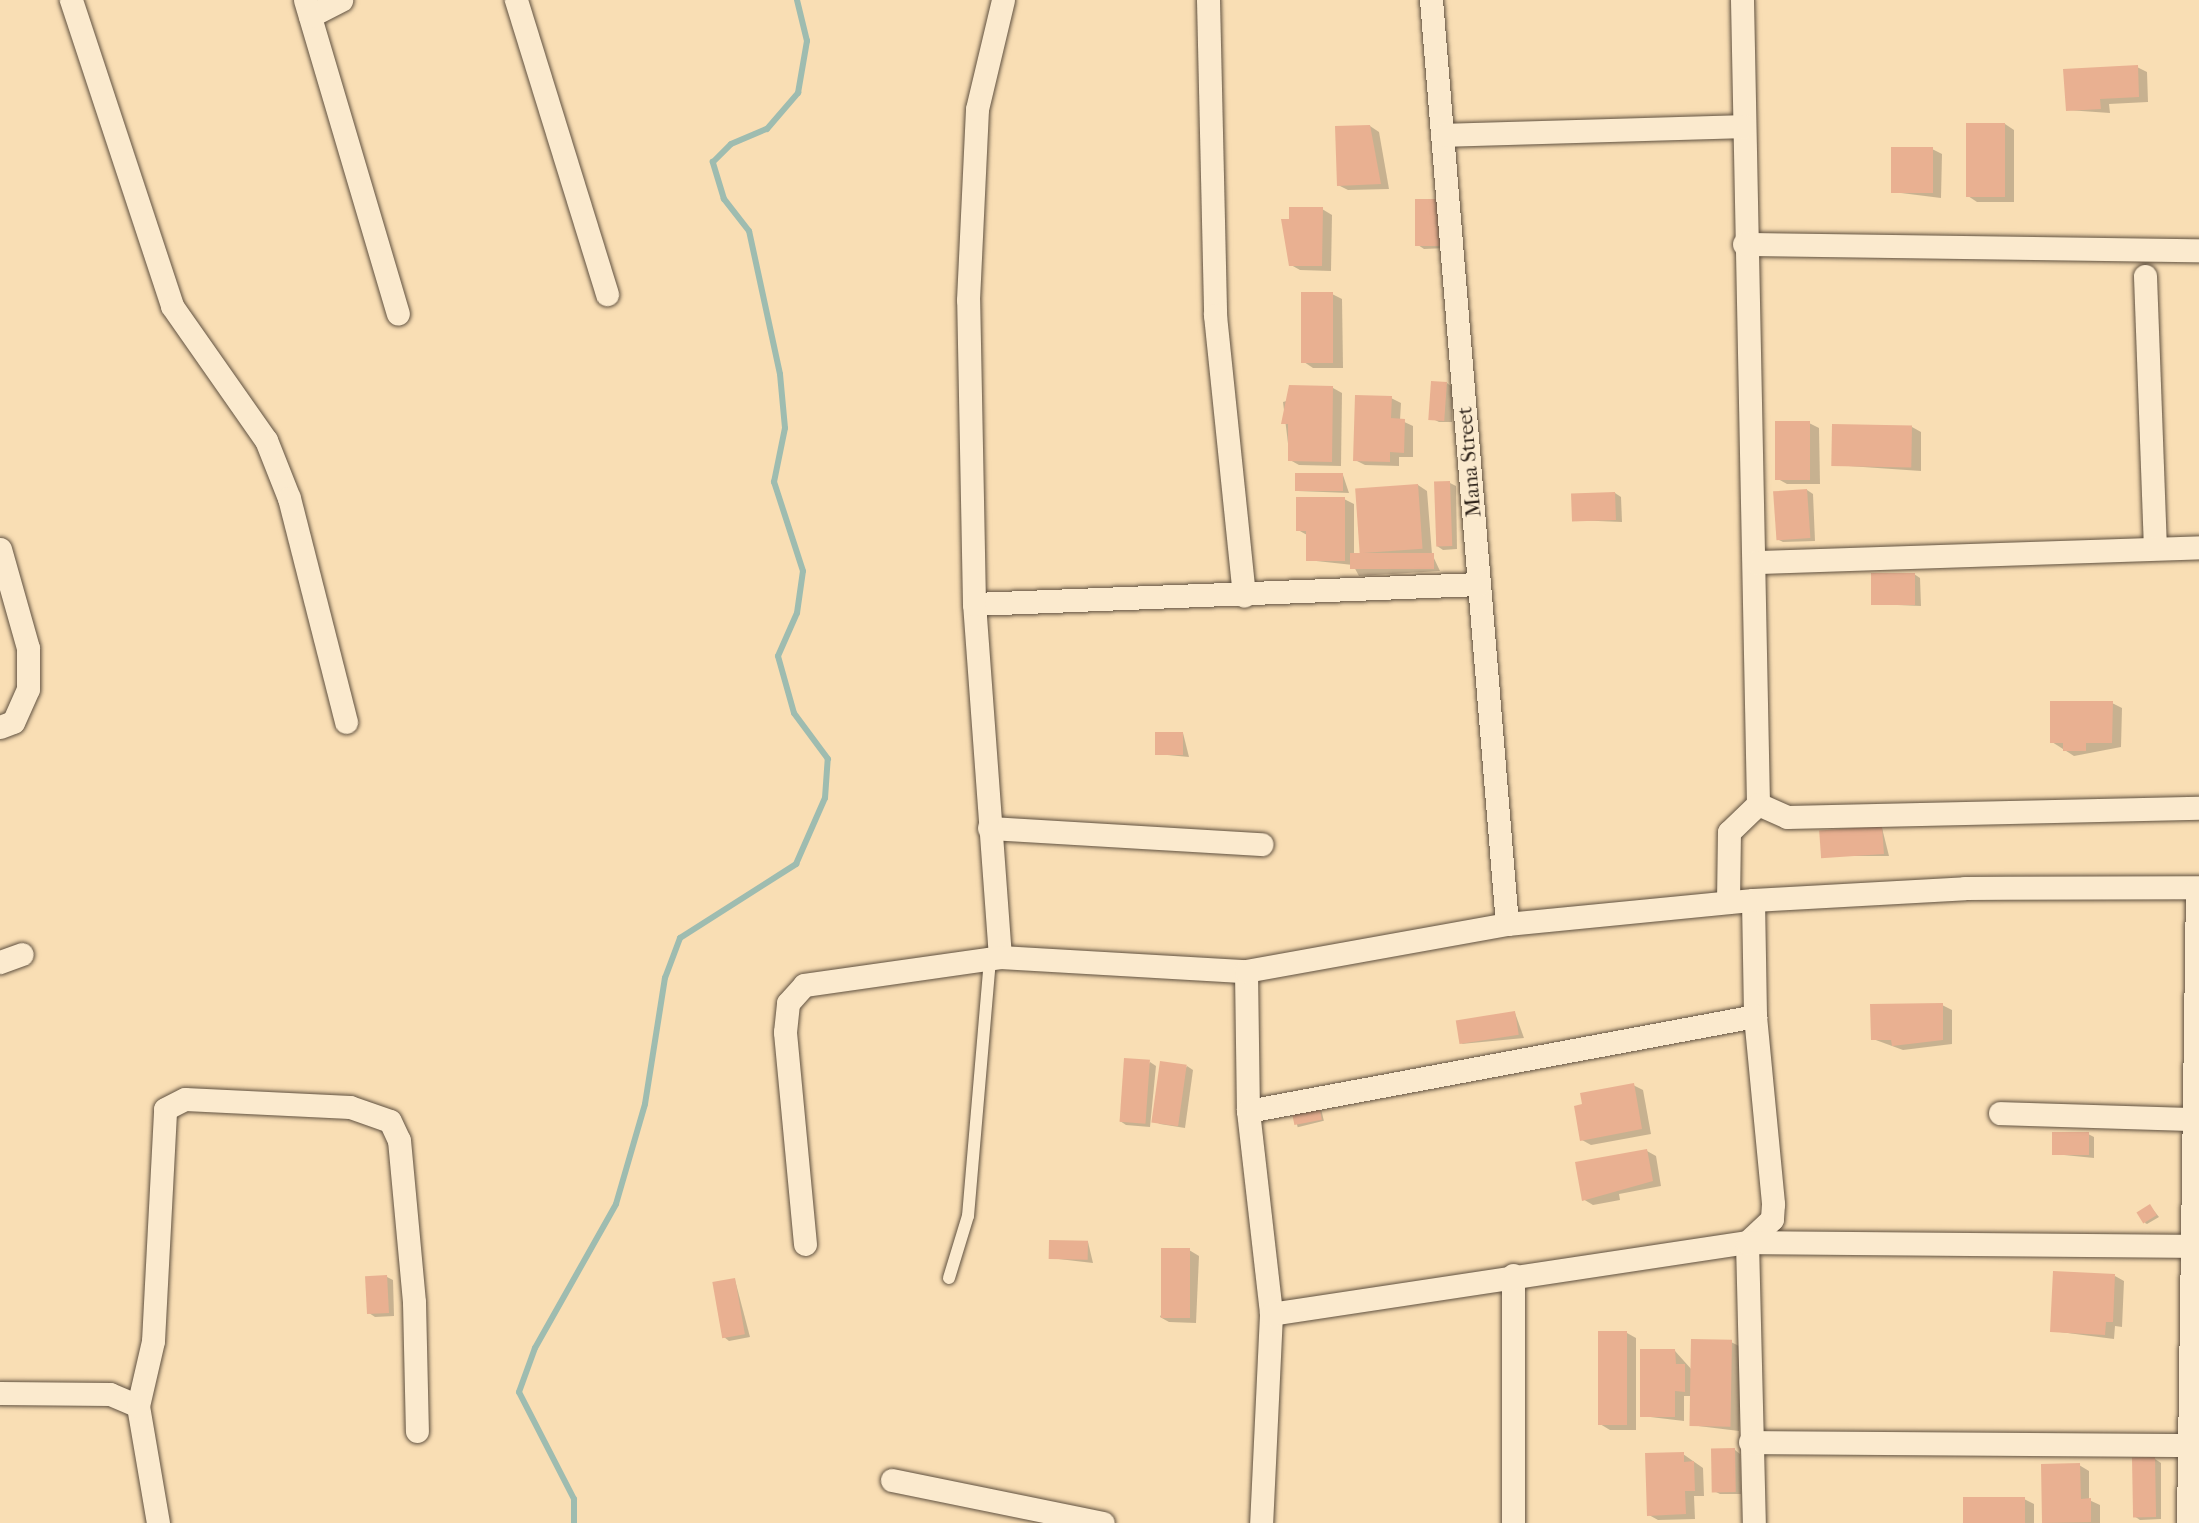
<!DOCTYPE html>
<html>
<head>
<meta charset="utf-8">
<style>
	body { margin:0 }
	#map { position:relative; width:2199px; height:1523px; overflow:hidden; background:#f9deb4; font-family:"IM FELL French Canon",serif }
	div>[style] { position:absolute }
	[style*='--x'] { left:calc(var(--x)*1px); top:calc(var(--y)*1px); width:calc(var(--w)*1px); rotate:calc(var(--a)*1deg) }
	.shadow>* { inset:0; background:#0003; transform-origin:0 0 }
	.stream>* { height:6px; margin:-3px; padding:0 3px; transform-origin:3px; border-radius:3px; background:#9ebcb0 }
	.building>* { inset:0; background:#e9b091; transform-origin:0 0 }
	.roads { filter:drop-shadow(0 0 2px #605140) drop-shadow(0 0 2px #605140) }
	.lane>* { height:12px; margin:-6px; padding:0 6px; transform-origin:6px; border-radius:6px; background:#fbeace }
	.street>* { height:23px; margin:-11.5px; padding:0 11.5px; transform-origin:11.5px; border-radius:11.5px; background:#fbeace }
	span { translate:-50% -50%; white-space:nowrap; text-align:center; line-height:1.15; -webkit-text-stroke:5px #fbeace; paint-order:stroke }
	.street-label { font-size:21px; color:#2d2219 }
</style>
</head>
<body>
<div id="map">
	<div class="shadow">
		<div style="clip-path:polygon(2137px 67px,2147px 72px,2148px 102px,2109px 104px,2110px 113px,2067px 110px)"></div>
		<div style="clip-path:polygon(2005px 124px,2014px 130px,2014px 202px,1977px 202px,1968px 196px)"></div>
		<div style="clip-path:polygon(1370px 126px,1379px 132px,1389px 189px,1348px 190px,1338px 185px)"></div>
		<div style="clip-path:polygon(1932px 149px,1942px 154px,1941px 198px,1893px 192px)"></div>
		<div style="clip-path:polygon(1446px 204px,1446px 248px,1424px 249px,1418px 245px)"></div>
		<div style="clip-path:polygon(1322px 209px,1332px 215px,1331px 271px,1300px 270px,1291px 265px,1283px 221px)"></div>
		<div style="clip-path:polygon(1332px 294px,1342px 299px,1343px 368px,1313px 368px,1304px 362px)"></div>
		<div style="clip-path:polygon(1447px 383px,1452px 387px,1452px 422px,1439px 422px,1433px 419px)"></div>
		<div style="clip-path:polygon(1333px 388px,1342px 393px,1341px 466px,1299px 465px,1290px 460px,1283px 402px)"></div>
		<div style="clip-path:polygon(1391px 398px,1401px 403px,1400px 420px,1413px 426px,1413px 457px,1399px 457px,1399px 466px,1365px 465px,1355px 460px)"></div>
		<div style="clip-path:polygon(1809px 423px,1819px 428px,1820px 484px,1787px 484px,1778px 479px)"></div>
		<div style="clip-path:polygon(1912px 427px,1921px 432px,1921px 471px,1834px 465px)"></div>
		<div style="clip-path:polygon(1343px 475px,1349px 493px,1298px 491px)"></div>
		<div style="clip-path:polygon(1450px 483px,1456px 486px,1457px 549px,1443px 550px,1437px 546px)"></div>
		<div style="clip-path:polygon(1418px 485px,1427px 491px,1432px 554px,1440px 571px,1359px 576px,1353px 565px,1307px 560px,1307px 535px,1298px 530px,1344px 499px,1354px 504px,1354px 559px,1372px 558px,1362px 553px)"></div>
		<div style="clip-path:polygon(1807px 490px,1813px 494px,1815px 541px,1783px 542px,1777px 539px)"></div>
		<div style="clip-path:polygon(1615px 493px,1621px 497px,1622px 522px,1574px 520px)"></div>
		<div style="clip-path:polygon(1914px 574px,1920px 578px,1921px 606px,1874px 604px)"></div>
		<div style="clip-path:polygon(2112px 703px,2122px 708px,2121px 747px,2074px 756px,2052px 742px)"></div>
		<div style="clip-path:polygon(1183px 733px,1189px 757px,1157px 754px)"></div>
		<div style="clip-path:polygon(1882px 828px,1889px 856px,1823px 856px)"></div>
		<div style="clip-path:polygon(1942px 1005px,1952px 1010px,1952px 1044px,1903px 1050px,1873px 1039px)"></div>
		<div style="clip-path:polygon(1515px 1013px,1524px 1038px,1461px 1044px)"></div>
		<div style="clip-path:polygon(1150px 1062px,1156px 1066px,1150px 1127px,1126px 1125px,1120px 1121px)"></div>
		<div style="clip-path:polygon(1187px 1066px,1193px 1070px,1185px 1128px,1160px 1124px,1154px 1121px)"></div>
		<div style="clip-path:polygon(1633px 1085px,1643px 1090px,1651px 1134px,1591px 1145px,1582px 1140px)"></div>
		<div style="left:1321px;top:1109px;width:12px;height:27px;rotate:76deg"></div>
		<div style="clip-path:polygon(2088px 1134px,2094px 1137px,2094px 1158px,2054px 1154px)"></div>
		<div style="clip-path:polygon(1647px 1151px,1656px 1156px,1661px 1186px,1619px 1194px,1620px 1200px,1593px 1205px,1583px 1199px)"></div>
		<div style="clip-path:polygon(2150px 1206px,2159px 1217px,2147px 1224px,2145px 1223px)"></div>
		<div style="clip-path:polygon(1088px 1242px,1093px 1263px,1050px 1258px)"></div>
		<div style="clip-path:polygon(1189px 1250px,1199px 1256px,1196px 1323px,1169px 1322px,1160px 1317px)"></div>
		<div style="clip-path:polygon(2115px 1276px,2124px 1281px,2122px 1327px,2115px 1326px,2114px 1339px,2052px 1331px)"></div>
		<div style="clip-path:polygon(387px 1277px,393px 1280px,394px 1316px,375px 1317px,369px 1313px)"></div>
		<div style="clip-path:polygon(735px 1280px,750px 1337px,729px 1341px,724px 1337px)"></div>
		<div style="clip-path:polygon(1627px 1333px,1636px 1338px,1636px 1430px,1610px 1430px,1600px 1424px)"></div>
		<div style="clip-path:polygon(1731px 1342px,1741px 1347px,1739px 1431px,1690px 1425px,1691px 1396px,1684px 1396px,1684px 1421px,1642px 1416px,1675px 1351px,1692px 1370px)"></div>
		<div style="clip-path:polygon(1735px 1450px,1740px 1454px,1741px 1494px,1720px 1494px,1714px 1491px)"></div>
		<div style="clip-path:polygon(1683px 1454px,1703px 1468px,1704px 1496px,1694px 1496px,1695px 1519px,1658px 1520px,1649px 1515px)"></div>
		<div style="clip-path:polygon(2155px 1459px,2161px 1463px,2161px 1519px,2140px 1520px,2134px 1516px)"></div>
		<div style="clip-path:polygon(2079px 1465px,2089px 1471px,2089px 1500px,2100px 1505px,2100px 1523px,2044px 1523px,2043px 1466px)"></div>
		<div style="clip-path:polygon(2024px 1499px,2034px 1504px,2034px 1523px,1965px 1523px)"></div>
	</div>
	<div class="stream">
		<div style="--x:574;--y:1523;--w:24;--a:-90"></div>
		<div style="--x:574;--y:1499;--w:120;--a:-117.2"></div>
		<div style="--x:519;--y:1392;--w:47;--a:-70"></div>
		<div style="--x:535;--y:1348;--w:165;--a:-60.6"></div>
		<div style="--x:616;--y:1204;--w:104;--a:-73.8"></div>
		<div style="--x:645;--y:1104;--w:128;--a:-81"></div>
		<div style="--x:665;--y:978;--w:43;--a:-69.4"></div>
		<div style="--x:680;--y:938;--w:138;--a:-32.5"></div>
		<div style="--x:796;--y:864;--w:72;--a:-66.3"></div>
		<div style="--x:825;--y:798;--w:39;--a:-86"></div>
		<div style="--x:828;--y:759;--w:57;--a:-126.5"></div>
		<div style="--x:794;--y:713;--w:59;--a:-105.7"></div>
		<div style="--x:778;--y:656;--w:47;--a:-66.2"></div>
		<div style="--x:797;--y:613;--w:42;--a:-81.9"></div>
		<div style="--x:803;--y:571;--w:94;--a:-108"></div>
		<div style="--x:774;--y:482;--w:55;--a:-78.5"></div>
		<div style="--x:785;--y:428;--w:54;--a:-95.3"></div>
		<div style="--x:780;--y:374;--w:146;--a:-102.2"></div>
		<div style="--x:749;--y:231;--w:41;--a:-128"></div>
		<div style="--x:724;--y:199;--w:39;--a:-107"></div>
		<div style="--x:713;--y:162;--w:25;--a:-45"></div>
		<div style="--x:731;--y:144;--w:39;--a:-23"></div>
		<div style="--x:767;--y:129;--w:48;--a:-49.3"></div>
		<div style="--x:798;--y:93;--w:53;--a:-80.2"></div>
		<div style="--x:807;--y:41;--w:42;--a:-103.7"></div>
	</div>
	<div class="building">
		<div style="clip-path:polygon(2138px 65px,2139px 97px,2100px 99px,2101px 109px,2066px 111px,2063px 69px)"></div>
		<div style="left:1966px;top:123px;width:39px;height:74px"></div>
		<div style="clip-path:polygon(1370px 125px,1381px 184px,1337px 186px,1335px 126px)"></div>
		<div style="left:1891px;top:147px;width:42px;height:46px"></div>
		<div style="left:1415px;top:199px;width:25px;height:47px"></div>
		<div style="clip-path:polygon(1289px 207px,1323px 207px,1322px 266px,1289px 266px,1281px 219px,1289px 219px)"></div>
		<div style="left:1301px;top:292px;width:32px;height:71px"></div>
		<div style="left:1431px;top:381px;width:16px;height:39px;rotate:4deg"></div>
		<div style="clip-path:polygon(1289px 385px,1333px 386px,1332px 462px,1288px 461px,1288px 424px,1281px 424px)"></div>
		<div style="clip-path:polygon(1355px 395px,1392px 396px,1391px 418px,1405px 419px,1404px 453px,1390px 452px,1390px 462px,1353px 461px)"></div>
		<div style="left:1775px;top:421px;width:35px;height:59px"></div>
		<div style="left:1832px;top:424px;width:80px;height:42px;rotate:1deg"></div>
		<div style="left:1343px;top:473px;width:18px;height:48px;rotate:90deg"></div>
		<div style="left:1450px;top:481px;width:65px;height:16px;rotate:88deg"></div>
		<div style="left:1418px;top:484px;width:65px;height:63px;rotate:86deg"></div>
		<div style="left:1807px;top:489px;width:49px;height:34px;rotate:86deg"></div>
		<div style="left:1615px;top:492px;width:28px;height:44px;rotate:88deg"></div>
		<div style="clip-path:polygon(1296px 497px,1345px 497px,1345px 561px,1306px 561px,1306px 531px,1296px 531px)"></div>
		<div style="left:1434px;top:553px;width:16px;height:84px;rotate:90deg"></div>
		<div style="left:1871px;top:573px;width:44px;height:32px"></div>
		<div style="clip-path:polygon(2050px 701px,2113px 701px,2112px 743px,2086px 743px,2086px 751px,2063px 751px,2063px 743px,2050px 743px)"></div>
		<div style="left:1155px;top:732px;width:28px;height:23px"></div>
		<div style="left:1882px;top:826px;width:28px;height:63px;rotate:86deg"></div>
		<div style="clip-path:polygon(1943px 1003px,1943px 1040px,1892px 1046px,1891px 1040px,1871px 1040px,1870px 1004px)"></div>
		<div style="left:1515px;top:1011px;width:24px;height:60px;rotate:81deg"></div>
		<div style="left:1124px;top:1058px;width:26px;height:64px;rotate:4deg"></div>
		<div style="left:1160px;top:1061px;width:27px;height:62px;rotate:8deg"></div>
		<div style="clip-path:polygon(1634px 1083px,1642px 1129px,1580px 1141px,1574px 1106px,1582px 1104px,1580px 1093px)"></div>
		<div style="left:1319px;top:1105px;width:15px;height:28px;rotate:79deg"></div>
		<div style="left:2052px;top:1132px;width:37px;height:23px"></div>
		<div style="clip-path:polygon(1647px 1149px,1653px 1181px,1582px 1201px,1575px 1162px)"></div>
		<div style="left:2150px;top:1204px;width:13px;height:16px;rotate:58deg"></div>
		<div style="left:1049px;top:1240px;width:39px;height:19px;rotate:1deg"></div>
		<div style="left:1161px;top:1248px;width:29px;height:70px"></div>
		<div style="clip-path:polygon(2053px 1271px,2115px 1274px,2113px 1322px,2106px 1322px,2105px 1335px,2050px 1332px)"></div>
		<div style="left:387px;top:1275px;width:38px;height:22px;rotate:87deg"></div>
		<div style="left:735px;top:1278px;width:57px;height:23px;rotate:80deg"></div>
		<div style="left:1598px;top:1331px;width:29px;height:94px"></div>
		<div style="left:1691px;top:1339px;width:41px;height:87px;rotate:1deg"></div>
		<div style="clip-path:polygon(1640px 1349px,1675px 1349px,1676px 1364px,1685px 1364px,1685px 1392px,1675px 1391px,1675px 1417px,1640px 1417px)"></div>
		<div style="left:1735px;top:1448px;width:44px;height:24px;rotate:89deg"></div>
		<div style="clip-path:polygon(1684px 1452px,1684px 1462px,1694px 1461px,1695px 1491px,1685px 1491px,1686px 1514px,1647px 1516px,1645px 1453px)"></div>
		<div style="left:2155px;top:1457px;width:60px;height:23px;rotate:89deg"></div>
		<div style="clip-path:polygon(2080px 1463px,2081px 1499px,2091px 1498px,2091px 1522px,2042px 1523px,2041px 1464px)"></div>
		<div style="left:1963px;top:1497px;width:62px;height:26px"></div>
	</div>
	<div class="roads">
		<div class="lane">
			<div style="--x:949;--y:1278;--w:65;--a:-73"></div>
			<div style="--x:968;--y:1216;--w:259;--a:-85.1"></div>
		</div>
		<div class="street">
			<div style="--x:71;--y:0;--w:322;--a:71.7"></div>
			<div style="--x:172;--y:306;--w:164;--a:55"></div>
			<div style="--x:266;--y:440;--w:62;--a:68.4"></div>
			<div style="--x:289;--y:498;--w:231;--a:75.7"></div>
			<div style="--x:305;--y:0;--w:327;--a:73.5"></div>
			<div style="--x:516;--y:0;--w:308;--a:72.8"></div>
			<div style="--x:1208;--y:0;--w:315;--a:88.7"></div>
			<div style="--x:1215;--y:315;--w:282;--a:84.1"></div>
			<div style="--x:1431;--y:0;--w:927;--a:85.3"></div>
			<div style="--x:1742;--y:0;--w:804;--a:88.86"></div>
			<div style="--x:1758;--y:804;--w:32;--a:24"></div>
			<div style="--x:1787;--y:817;--w:412;--a:-1.3"></div>
			<div style="--x:310;--y:16;--w:35;--a:-27"></div>
			<div style="--x:1442;--y:135;--w:302;--a:-1.7"></div>
			<div style="--x:1744;--y:244;--w:455;--a:0.8"></div>
			<div style="--x:2145;--y:276;--w:272;--a:87.9"></div>
			<div style="--x:0;--y:549;--w:103;--a:74.2"></div>
			<div style="--x:28;--y:648;--w:41;--a:90"></div>
			<div style="--x:28;--y:689;--w:36;--a:114"></div>
			<div style="--x:13;--y:722;--w:14;--a:159"></div>
			<div style="--x:1756;--y:562;--w:443;--a:-1.9"></div>
			<div style="--x:974;--y:604;--w:505;--a:-2.27"></div>
			<div style="--x:989;--y:828;--w:273;--a:3.4"></div>
			<div style="--x:1753;--y:900;--w:116;--a:89"></div>
			<div style="--x:1755;--y:1016;--w:189;--a:84.5"></div>
			<div style="--x:1773;--y:1204;--w:15;--a:94"></div>
			<div style="--x:1772;--y:1219;--w:34;--a:137"></div>
			<div style="--x:1747;--y:1242;--w:281;--a:88.6"></div>
			<div style="--x:1728;--y:902;--w:70;--a:-89.2"></div>
			<div style="--x:1729;--y:832;--w:40;--a:-44"></div>
			<div style="--x:1000;--y:957;--w:354;--a:-94.2"></div>
			<div style="--x:974;--y:604;--w:304;--a:-91.1"></div>
			<div style="--x:968;--y:300;--w:191;--a:-87.3"></div>
			<div style="--x:977;--y:109;--w:112;--a:-76.6"></div>
			<div style="--x:0;--y:962;--w:23;--a:-20"></div>
			<div style="--x:1246;--y:971;--w:140;--a:89.2"></div>
			<div style="--x:1248;--y:1111;--w:204;--a:83.5"></div>
			<div style="--x:1271;--y:1314;--w:209;--a:92.7"></div>
			<div style="--x:1248;--y:1111;--w:516;--a:-10.61"></div>
			<div style="--x:2000;--y:1113;--w:194;--a:1.8"></div>
			<div style="--x:805;--y:1244;--w:213;--a:-95.4"></div>
			<div style="--x:785;--y:1032;--w:29;--a:-84"></div>
			<div style="--x:788;--y:1003;--w:24;--a:-48"></div>
			<div style="--x:804;--y:985;--w:198;--a:-8.1"></div>
			<div style="--x:1000;--y:957;--w:246;--a:3.3"></div>
			<div style="--x:1246;--y:971;--w:265;--a:-10.2"></div>
			<div style="--x:1507;--y:924;--w:247;--a:-5.6"></div>
			<div style="--x:1753;--y:900;--w:212;--a:-3.2"></div>
			<div style="--x:1965;--y:888;--w:234;--a:-0.2"></div>
			<div style="--x:1513;--y:1275;--w:248;--a:90"></div>
			<div style="--x:1271;--y:1314;--w:481;--a:-8.6"></div>
			<div style="--x:1747;--y:1242;--w:445;--a:0.5"></div>
			<div style="--x:0;--y:1393;--w:110;--a:0.5"></div>
			<div style="--x:110;--y:1394;--w:30;--a:23"></div>
			<div style="--x:138;--y:1406;--w:119;--a:80.3"></div>
			<div style="--x:138;--y:1406;--w:67;--a:-77"></div>
			<div style="--x:153;--y:1341;--w:232;--a:-87"></div>
			<div style="--x:165;--y:1109;--w:22;--a:-27"></div>
			<div style="--x:185;--y:1099;--w:165;--a:2.8"></div>
			<div style="--x:350;--y:1107;--w:42;--a:19.3"></div>
			<div style="--x:390;--y:1121;--w:21;--a:65"></div>
			<div style="--x:399;--y:1140;--w:163;--a:84.7"></div>
			<div style="--x:414;--y:1302;--w:129;--a:88.7"></div>
			<div style="--x:1750;--y:1442;--w:449;--a:0.4"></div>
			<div style="--x:892;--y:1480;--w:215;--a:11.5"></div>
			<div style="--x:2188;--y:1523;--w:635;--a:-89.19"></div>
		</div>
	</div>
	<div class="street-label">
		<span style="left:1469px;top:462px;rotate:-95deg">Mana Street</span>
	</div>
</div>
</body>
</html>
